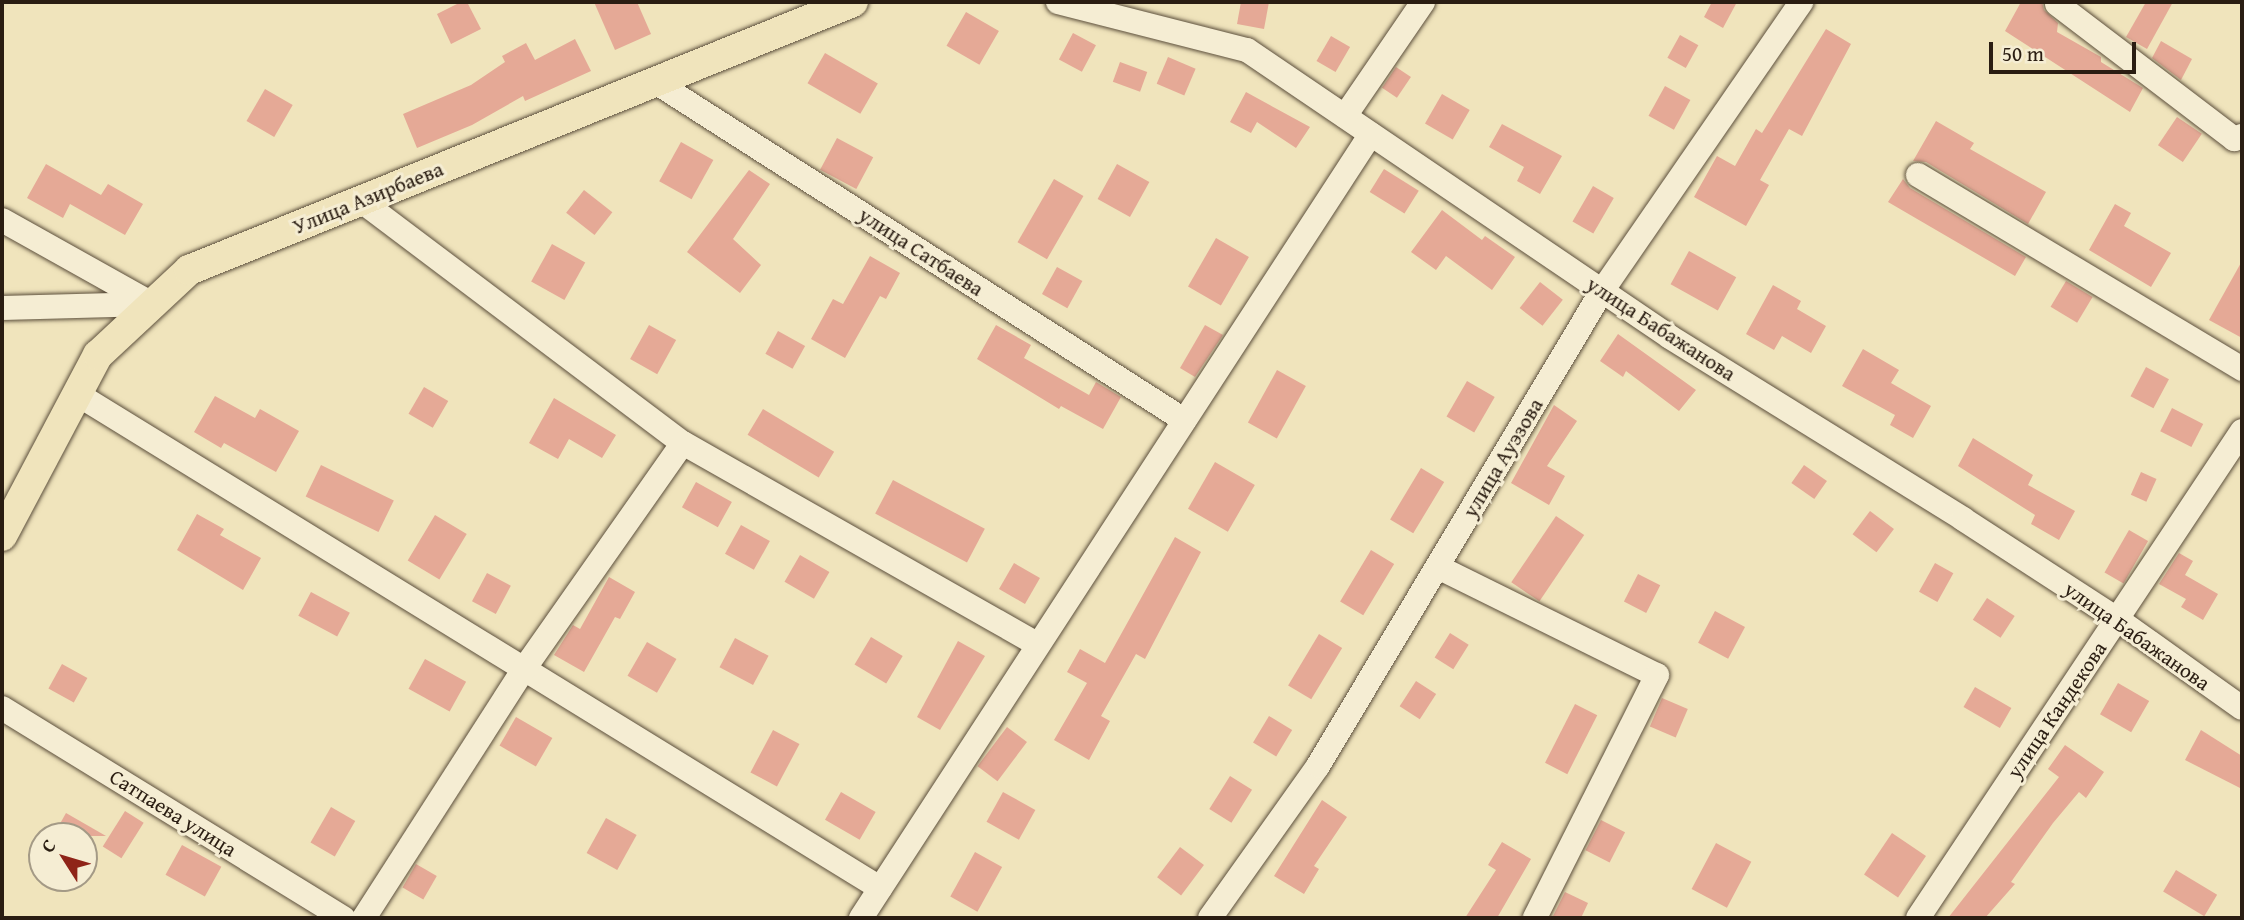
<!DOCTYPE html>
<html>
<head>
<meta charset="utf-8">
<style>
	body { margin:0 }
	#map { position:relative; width:2244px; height:920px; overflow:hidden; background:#f0e4bc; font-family:"Gentium Book Plus",serif }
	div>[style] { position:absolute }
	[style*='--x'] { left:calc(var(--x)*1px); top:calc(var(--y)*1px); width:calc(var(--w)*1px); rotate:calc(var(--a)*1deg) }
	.building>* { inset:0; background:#e5a996; transform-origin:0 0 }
	.roads { filter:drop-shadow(0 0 2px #5c4f3c) drop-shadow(0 0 2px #5c4f3c) }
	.minor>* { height:24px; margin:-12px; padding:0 12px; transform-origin:12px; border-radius:12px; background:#f5edd3 }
	.major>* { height:30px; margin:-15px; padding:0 15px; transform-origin:15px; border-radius:15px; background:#f0e4bc }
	span { translate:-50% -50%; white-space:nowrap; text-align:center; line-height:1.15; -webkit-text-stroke:6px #f5edd3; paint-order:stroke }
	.street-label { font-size:21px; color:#2a1d12 }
	.frame { position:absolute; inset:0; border:4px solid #2a1d12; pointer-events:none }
	.north { position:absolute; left:28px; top:822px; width:70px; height:70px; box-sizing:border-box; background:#f5edd3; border:2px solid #a49a86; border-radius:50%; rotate:307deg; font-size:19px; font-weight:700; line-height:28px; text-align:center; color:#2a1d12 }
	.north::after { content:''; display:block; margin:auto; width:24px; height:32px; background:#8f2418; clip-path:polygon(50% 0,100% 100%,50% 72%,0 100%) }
	.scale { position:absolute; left:1989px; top:42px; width:147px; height:32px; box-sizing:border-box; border:4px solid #2a1d12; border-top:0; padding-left:9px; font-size:21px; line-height:24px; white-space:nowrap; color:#2a1d12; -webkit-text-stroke:5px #f5edd3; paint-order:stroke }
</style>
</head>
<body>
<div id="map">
	<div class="building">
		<div style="clip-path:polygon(461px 2px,467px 2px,481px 29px,451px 44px,437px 14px)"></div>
		<div style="clip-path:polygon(594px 2px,637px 2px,651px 34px,615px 50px)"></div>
		<div style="clip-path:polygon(1241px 2px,1269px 2px,1264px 29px,1237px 24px)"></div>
		<div style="clip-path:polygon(1712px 2px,1737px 2px,1723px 28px,1704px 17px)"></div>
		<div style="clip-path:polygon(2021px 2px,2042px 2px,2044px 10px,2058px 23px,2057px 32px,2101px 57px,2101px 62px,2143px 88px,2130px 112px,2005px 31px)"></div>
		<div style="clip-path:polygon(2146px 2px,2173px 2px,2147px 49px,2126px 37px)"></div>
		<div style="left:966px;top:12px;width:38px;height:39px;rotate:30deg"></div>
		<div style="clip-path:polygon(1826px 29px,1851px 44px,1802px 136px,1789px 129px,1760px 180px,1769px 185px,1746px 226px,1694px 197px,1717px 156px,1735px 166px,1756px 129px,1762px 133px)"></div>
		<div style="left:1073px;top:33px;width:26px;height:30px;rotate:28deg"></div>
		<div style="left:1680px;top:35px;width:21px;height:26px;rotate:29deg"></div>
		<div style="left:1331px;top:36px;width:22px;height:29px;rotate:30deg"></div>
		<div style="clip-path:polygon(575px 39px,591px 71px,525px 101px,523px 96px,472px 125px,417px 148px,403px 114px,471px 85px,505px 62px,502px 56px,526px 43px,535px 60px)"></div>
		<div style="clip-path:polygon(2161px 41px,2192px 59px,2181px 80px,2152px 58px)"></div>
		<div style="left:825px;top:53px;width:61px;height:35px;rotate:30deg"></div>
		<div style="left:1168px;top:57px;width:30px;height:29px;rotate:23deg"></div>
		<div style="left:1120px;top:62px;width:29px;height:21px;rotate:20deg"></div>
		<div style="left:1396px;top:67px;width:18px;height:25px;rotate:34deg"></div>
		<div style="left:1665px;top:86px;width:29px;height:34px;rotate:29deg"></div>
		<div style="left:265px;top:89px;width:32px;height:37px;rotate:30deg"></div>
		<div style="clip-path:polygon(1246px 92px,1310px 127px,1296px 148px,1257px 122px,1251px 133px,1230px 122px)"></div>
		<div style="left:1442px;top:94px;width:32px;height:34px;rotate:30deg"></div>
		<div style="left:2177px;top:117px;width:30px;height:34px;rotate:34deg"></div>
		<div style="clip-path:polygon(1936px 121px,1974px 143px,1970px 149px,2046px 192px,2028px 224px,1926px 162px,1913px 161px)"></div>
		<div style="clip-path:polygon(1502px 124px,1562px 156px,1540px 194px,1517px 181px,1524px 167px,1489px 147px)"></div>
		<div style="left:837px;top:138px;width:41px;height:36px;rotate:28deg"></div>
		<div style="left:681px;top:142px;width:37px;height:45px;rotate:29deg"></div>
		<div style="clip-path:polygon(46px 164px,101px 195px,108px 184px,143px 204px,125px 235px,70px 204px,63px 218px,27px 198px)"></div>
		<div style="left:1117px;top:164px;width:37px;height:40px;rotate:29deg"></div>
		<div style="left:1384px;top:169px;width:41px;height:27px;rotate:32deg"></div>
		<div style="clip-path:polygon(749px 170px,770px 184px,733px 239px,761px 265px,740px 293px,687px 252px)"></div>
		<div style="left:1054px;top:179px;width:34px;height:73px;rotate:30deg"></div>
		<div style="clip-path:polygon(1903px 179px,1910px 188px,2026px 257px,2015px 276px,1888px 202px)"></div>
		<div style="left:1593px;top:186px;width:24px;height:41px;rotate:30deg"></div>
		<div style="left:584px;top:190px;width:36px;height:29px;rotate:38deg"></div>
		<div style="clip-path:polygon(2115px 204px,2131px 213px,2124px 226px,2171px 253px,2151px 287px,2089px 250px)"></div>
		<div style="clip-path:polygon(1442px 210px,1482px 240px,1485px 236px,1515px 257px,1492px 290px,1446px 256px,1436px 270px,1411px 252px)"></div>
		<div style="left:1216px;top:238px;width:38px;height:56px;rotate:30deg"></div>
		<div style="left:552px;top:244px;width:38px;height:43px;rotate:29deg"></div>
		<div style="left:1689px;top:251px;width:54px;height:38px;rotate:29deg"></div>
		<div style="clip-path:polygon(870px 256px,900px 273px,886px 299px,880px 296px,845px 358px,811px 339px,833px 299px,843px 304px)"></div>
		<div style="clip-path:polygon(2242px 261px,2242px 338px,2209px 320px)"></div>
		<div style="left:1057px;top:267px;width:29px;height:31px;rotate:29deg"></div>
		<div style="left:2066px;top:281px;width:31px;height:30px;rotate:31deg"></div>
		<div style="left:1540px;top:282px;width:29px;height:33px;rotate:38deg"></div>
		<div style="clip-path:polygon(1773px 285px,1801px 301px,1797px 309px,1826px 326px,1811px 353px,1782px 336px,1774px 350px,1746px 334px)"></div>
		<div style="left:649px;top:325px;width:31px;height:39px;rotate:29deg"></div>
		<div style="clip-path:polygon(996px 325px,1031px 345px,1024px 358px,1089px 395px,1096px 382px,1121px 397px,1103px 429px,1061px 406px,1059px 409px,977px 359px)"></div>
		<div style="clip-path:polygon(1205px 325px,1223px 335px,1195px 377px,1180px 368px)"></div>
		<div style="left:778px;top:331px;width:31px;height:26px;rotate:29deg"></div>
		<div style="clip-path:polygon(1618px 334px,1696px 390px,1679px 411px,1626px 371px,1623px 377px,1600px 361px)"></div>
		<div style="clip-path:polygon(1863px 349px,1899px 370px,1891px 383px,1931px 406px,1913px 438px,1890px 425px,1895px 415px,1842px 386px)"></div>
		<div style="left:2146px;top:367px;width:26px;height:33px;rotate:28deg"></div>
		<div style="left:1277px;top:370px;width:33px;height:60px;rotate:29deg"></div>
		<div style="left:1467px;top:381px;width:32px;height:41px;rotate:30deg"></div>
		<div style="left:424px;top:387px;width:28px;height:31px;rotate:30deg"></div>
		<div style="clip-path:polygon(215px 396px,255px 418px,260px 409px,299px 431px,276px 472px,224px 443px,221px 448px,194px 432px)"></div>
		<div style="clip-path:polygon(554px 398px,616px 435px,602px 458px,569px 439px,558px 459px,529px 443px)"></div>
		<div style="clip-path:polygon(1554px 405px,1577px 421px,1547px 466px,1565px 476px,1549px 505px,1511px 483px)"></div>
		<div style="left:2172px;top:408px;width:35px;height:26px;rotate:27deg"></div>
		<div style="left:763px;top:409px;width:83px;height:30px;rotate:31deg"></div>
		<div style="clip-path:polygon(1973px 438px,2033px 475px,2028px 485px,2075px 511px,2059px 540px,2031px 524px,2035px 515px,1958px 466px)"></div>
		<div style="left:1215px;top:462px;width:46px;height:54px;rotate:30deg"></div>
		<div style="left:321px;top:465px;width:81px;height:35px;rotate:26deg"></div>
		<div style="left:1804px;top:465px;width:28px;height:22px;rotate:35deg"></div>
		<div style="left:1421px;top:468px;width:27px;height:60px;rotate:31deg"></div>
		<div style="left:2141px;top:472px;width:17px;height:25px;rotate:24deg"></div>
		<div style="left:893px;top:480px;width:104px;height:38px;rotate:28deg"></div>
		<div style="left:696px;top:482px;width:41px;height:29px;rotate:29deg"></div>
		<div style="left:1870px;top:511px;width:30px;height:29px;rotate:37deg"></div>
		<div style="clip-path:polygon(197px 514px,224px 529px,220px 535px,261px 558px,243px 590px,177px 550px)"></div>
		<div style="left:435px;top:515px;width:37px;height:53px;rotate:31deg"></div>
		<div style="left:1556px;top:516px;width:34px;height:80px;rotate:34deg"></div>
		<div style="left:741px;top:525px;width:33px;height:33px;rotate:29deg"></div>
		<div style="left:2129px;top:530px;width:22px;height:49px;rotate:30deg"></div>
		<div style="clip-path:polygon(1175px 537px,1201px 552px,1145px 659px,1136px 654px,1101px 716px,1110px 721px,1089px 760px,1054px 740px,1087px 683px,1067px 672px,1080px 649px,1105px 663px)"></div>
		<div style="left:1371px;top:550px;width:27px;height:60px;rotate:31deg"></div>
		<div style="clip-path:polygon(2179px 553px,2193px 561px,2185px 575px,2218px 594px,2203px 620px,2181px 607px,2186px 599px,2159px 584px)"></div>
		<div style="left:800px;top:555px;width:34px;height:31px;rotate:30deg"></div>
		<div style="left:1014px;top:563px;width:30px;height:30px;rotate:30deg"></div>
		<div style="left:1935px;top:563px;width:21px;height:33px;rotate:29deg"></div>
		<div style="left:487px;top:573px;width:27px;height:32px;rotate:28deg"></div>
		<div style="left:1638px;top:574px;width:25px;height:31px;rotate:27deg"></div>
		<div style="clip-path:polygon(609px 577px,635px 592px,620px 619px,615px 617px,584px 672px,554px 655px,573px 625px,580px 629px)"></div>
		<div style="left:311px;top:592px;width:44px;height:27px;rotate:28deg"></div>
		<div style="left:1987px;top:598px;width:33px;height:26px;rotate:33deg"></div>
		<div style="left:1715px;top:611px;width:34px;height:36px;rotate:28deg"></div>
		<div style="left:1450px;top:633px;width:22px;height:29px;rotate:32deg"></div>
		<div style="left:1319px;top:634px;width:27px;height:60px;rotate:31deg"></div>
		<div style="left:871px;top:637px;width:37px;height:32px;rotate:31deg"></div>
		<div style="left:735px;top:638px;width:38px;height:33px;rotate:28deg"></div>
		<div style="clip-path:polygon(958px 641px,985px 656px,940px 730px,917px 717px)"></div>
		<div style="left:647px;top:642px;width:34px;height:39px;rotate:30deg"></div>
		<div style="left:425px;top:659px;width:47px;height:34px;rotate:29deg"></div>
		<div style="left:62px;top:664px;width:29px;height:28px;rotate:29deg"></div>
		<div style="left:1416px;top:681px;width:24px;height:30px;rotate:33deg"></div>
		<div style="left:2118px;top:683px;width:36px;height:36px;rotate:30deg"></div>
		<div style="left:1975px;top:687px;width:42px;height:23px;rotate:30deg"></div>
		<div style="left:1662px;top:698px;width:28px;height:31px;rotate:23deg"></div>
		<div style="left:1575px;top:704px;width:25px;height:66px;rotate:27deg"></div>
		<div style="left:1269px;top:716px;width:27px;height:31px;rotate:31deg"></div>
		<div style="left:516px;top:717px;width:42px;height:33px;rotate:30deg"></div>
		<div style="left:1007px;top:727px;width:25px;height:49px;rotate:37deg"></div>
		<div style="left:773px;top:730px;width:30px;height:48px;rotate:28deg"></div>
		<div style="clip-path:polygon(2201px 730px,2242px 756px,2242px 789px,2185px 760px)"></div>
		<div style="clip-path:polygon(2065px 745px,2104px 772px,2086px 798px,2079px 792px,2053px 823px,2011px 882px,2015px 884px,1985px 918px,1948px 918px,2059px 777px,2048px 769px)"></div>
		<div style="left:1230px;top:776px;width:26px;height:39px;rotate:32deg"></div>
		<div style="left:841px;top:792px;width:40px;height:32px;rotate:30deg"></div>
		<div style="left:1003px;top:792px;width:37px;height:34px;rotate:29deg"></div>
		<div style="clip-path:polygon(1322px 800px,1347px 817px,1314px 866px,1319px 869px,1304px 894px,1274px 876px)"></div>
		<div style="left:331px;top:807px;width:28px;height:41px;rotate:30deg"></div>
		<div style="left:125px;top:811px;width:22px;height:42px;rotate:32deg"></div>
		<div style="clip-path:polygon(66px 813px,106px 836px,53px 836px)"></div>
		<div style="left:606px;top:818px;width:35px;height:40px;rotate:29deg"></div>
		<div style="left:1601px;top:820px;width:27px;height:34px;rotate:27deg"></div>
		<div style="left:1892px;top:833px;width:41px;height:50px;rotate:34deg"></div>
		<div style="clip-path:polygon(1502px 842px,1531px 859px,1497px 918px,1465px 918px,1496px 870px,1488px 865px)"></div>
		<div style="left:1716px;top:843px;width:40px;height:52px;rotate:28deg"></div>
		<div style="left:182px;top:845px;width:45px;height:34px;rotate:29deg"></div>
		<div style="left:1180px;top:847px;width:30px;height:38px;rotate:37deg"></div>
		<div style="left:975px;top:852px;width:31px;height:51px;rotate:29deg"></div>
		<div style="left:416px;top:864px;width:24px;height:27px;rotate:30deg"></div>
		<div style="left:2176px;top:870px;width:48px;height:25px;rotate:31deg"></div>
		<div style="clip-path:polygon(1565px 892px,1588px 903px,1581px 918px,1552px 918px)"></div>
	</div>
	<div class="roads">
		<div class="minor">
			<div style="--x:1058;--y:2;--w:195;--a:14.3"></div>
			<div style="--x:1247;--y:50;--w:511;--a:34.16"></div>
			<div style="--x:1670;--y:337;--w:345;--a:31.8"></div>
			<div style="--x:1963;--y:519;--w:184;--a:33"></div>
			<div style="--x:2117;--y:619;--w:153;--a:35.5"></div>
			<div style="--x:2057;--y:4;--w:223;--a:37.3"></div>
			<div style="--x:2234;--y:139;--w:9;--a:-21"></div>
			<div style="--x:657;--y:83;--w:626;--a:32.6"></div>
			<div style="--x:1345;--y:116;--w:138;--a:-55.6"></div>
			<div style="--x:1918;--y:175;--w:378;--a:30.9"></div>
			<div style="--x:360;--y:200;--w:404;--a:37"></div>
			<div style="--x:683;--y:443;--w:408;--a:29.6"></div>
			<div style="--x:2;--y:220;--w:172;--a:29.2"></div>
			<div style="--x:2;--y:308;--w:149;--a:-1.5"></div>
			<div style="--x:77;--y:394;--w:943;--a:31.6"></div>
			<div style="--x:1438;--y:567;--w:244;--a:26.3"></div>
			<div style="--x:1657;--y:675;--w:272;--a:116.7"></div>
			<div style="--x:2;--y:708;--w:401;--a:31.6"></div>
			<div style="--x:364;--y:918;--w:296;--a:-57.3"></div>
			<div style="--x:524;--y:669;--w:276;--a:-54.9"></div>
			<div style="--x:861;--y:918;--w:935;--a:-56.96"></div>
			<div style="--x:1210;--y:918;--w:186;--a:-54.6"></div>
			<div style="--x:1318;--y:766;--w:553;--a:-59.13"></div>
			<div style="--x:1602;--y:291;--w:351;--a:-55.4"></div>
			<div style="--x:1918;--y:918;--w:585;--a:-56.36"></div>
		</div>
		<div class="major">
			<div style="--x:2;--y:536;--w:205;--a:-62.1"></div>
			<div style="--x:98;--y:355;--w:125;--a:-43"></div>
			<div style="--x:189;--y:270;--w:716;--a:-21.98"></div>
		</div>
	</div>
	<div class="street-label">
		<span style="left:368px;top:198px;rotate:-22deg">Улица Азирбаева</span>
		<span style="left:921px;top:252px;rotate:33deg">улица Сатбаева</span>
		<span style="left:1661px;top:329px;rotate:33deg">улица Бабажанова</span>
		<span style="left:1503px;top:458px;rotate:-59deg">улица Ауэзова</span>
		<span style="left:2137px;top:636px;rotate:35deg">улица Бабажанова</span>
		<span style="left:2057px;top:710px;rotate:-56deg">улица Кандекова</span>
		<span style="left:173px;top:813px;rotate:32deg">Сатпаева улица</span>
	</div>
	<div class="frame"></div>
	<div class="north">С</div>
	<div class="scale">50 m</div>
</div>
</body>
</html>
